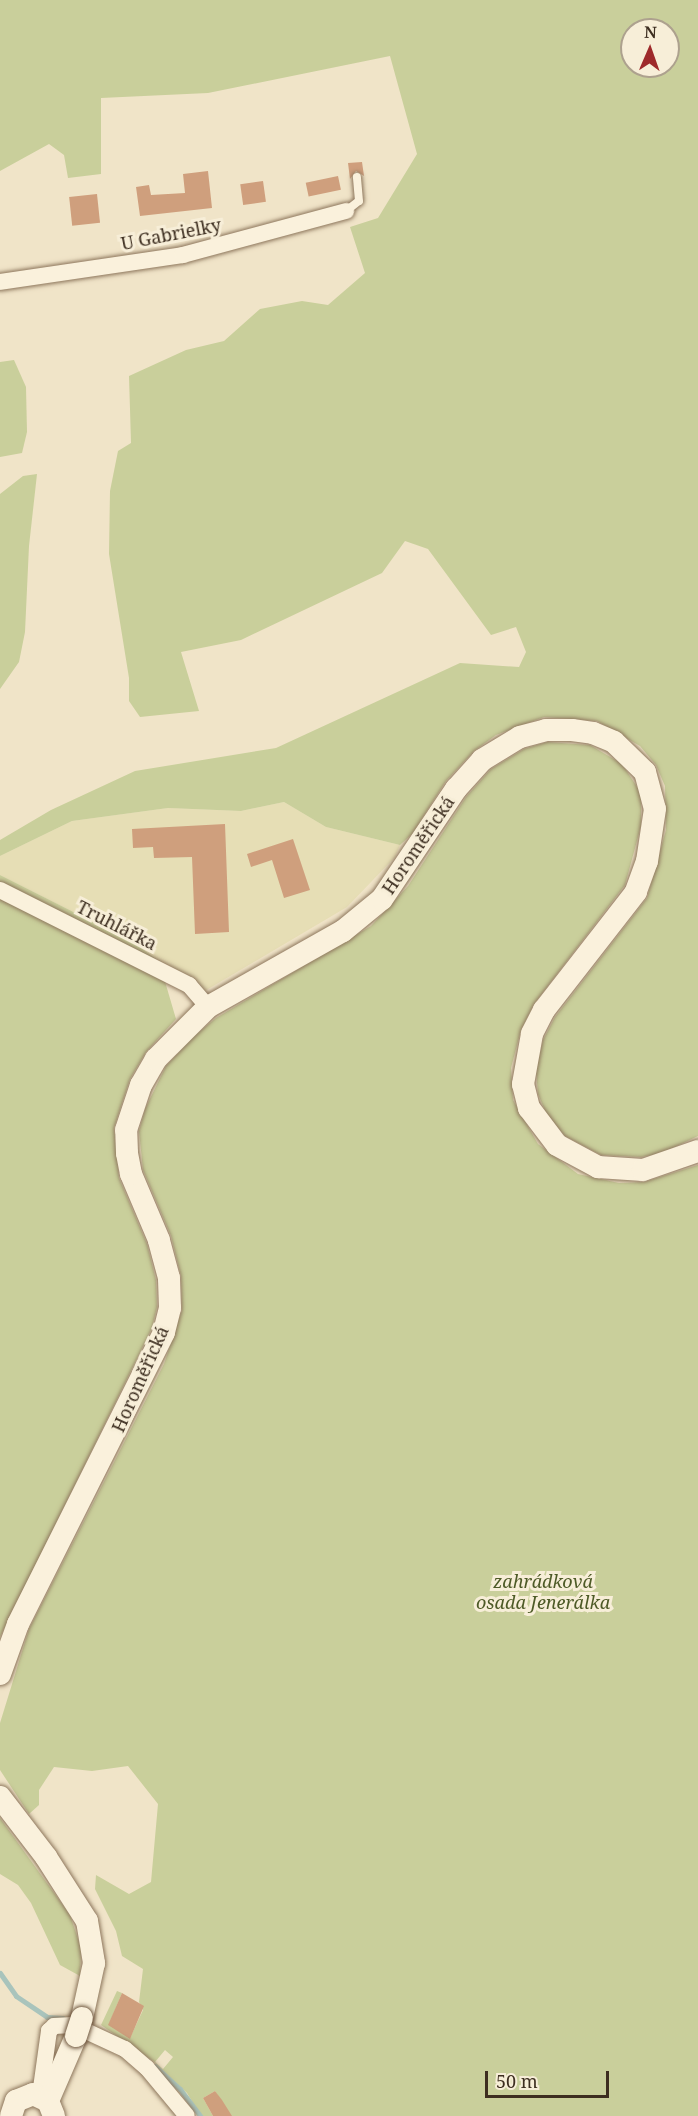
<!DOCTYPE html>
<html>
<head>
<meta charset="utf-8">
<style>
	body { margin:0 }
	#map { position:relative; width:698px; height:2116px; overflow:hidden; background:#f0e4c8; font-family:"Noto Serif",serif }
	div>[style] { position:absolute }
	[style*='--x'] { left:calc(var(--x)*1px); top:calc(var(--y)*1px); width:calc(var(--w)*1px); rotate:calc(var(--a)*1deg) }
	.farmland>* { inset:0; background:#e6deb5 }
	.green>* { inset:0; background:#c9cf9b }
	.stream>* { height:5px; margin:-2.5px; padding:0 2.5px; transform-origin:2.5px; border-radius:2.5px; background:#a9c4bc }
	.building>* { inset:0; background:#cf9f7d; transform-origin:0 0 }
	.roads { filter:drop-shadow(0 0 2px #8d765c) drop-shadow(0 0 2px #8d765c) }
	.lane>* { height:8px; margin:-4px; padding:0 4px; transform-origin:4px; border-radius:4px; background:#faf1dc }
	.street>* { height:16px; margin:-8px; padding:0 8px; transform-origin:8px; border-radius:8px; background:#faf1dc }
	.secondary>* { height:22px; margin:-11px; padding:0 11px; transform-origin:11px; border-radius:11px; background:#faf1dc }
	.bridges { filter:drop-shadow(0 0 2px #6f573f) drop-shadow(0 0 2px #6f573f) }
	.secondary-bridge>* { height:22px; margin:-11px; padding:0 11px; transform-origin:11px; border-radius:11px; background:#faf1dc }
	span { translate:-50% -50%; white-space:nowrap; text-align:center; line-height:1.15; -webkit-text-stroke:6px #f7eed8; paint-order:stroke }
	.street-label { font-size:18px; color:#3d2e20 }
	.park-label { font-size:18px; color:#4d5a26; font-style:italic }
	.north { position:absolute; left:620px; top:18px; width:60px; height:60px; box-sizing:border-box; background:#f7eed8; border:2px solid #ada18e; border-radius:50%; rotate:2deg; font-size:16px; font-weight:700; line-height:24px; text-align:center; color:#3d2e20 }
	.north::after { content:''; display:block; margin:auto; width:21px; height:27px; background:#9e2a2b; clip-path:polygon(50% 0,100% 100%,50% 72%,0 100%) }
	.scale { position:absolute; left:485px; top:2071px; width:124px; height:27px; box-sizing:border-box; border:3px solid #3d2e20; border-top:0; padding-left:8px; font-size:18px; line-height:21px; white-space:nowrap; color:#3d2e20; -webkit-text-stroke:4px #f7eed8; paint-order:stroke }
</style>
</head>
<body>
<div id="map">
	<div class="farmland">
		<div style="clip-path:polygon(284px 802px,326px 827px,400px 845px,395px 857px,347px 907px,203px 992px,133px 942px,0 875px,0 856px,72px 821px,168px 808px,241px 811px)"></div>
	</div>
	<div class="green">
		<div style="clip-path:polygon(evenodd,0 0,698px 0,698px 1136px,662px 1153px,641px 1157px,601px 1155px,565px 1136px,547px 1115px,538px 1094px,536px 1070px,543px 1040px,555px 1017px,647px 898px,666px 830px,665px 786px,656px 765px,640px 746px,597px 721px,544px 717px,496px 735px,474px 751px,446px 781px,412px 834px,400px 845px,326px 827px,284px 802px,241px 811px,168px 808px,72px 821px,0 856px,0 840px,51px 810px,135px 771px,276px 748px,460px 663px,519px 667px,526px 652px,516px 627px,491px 635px,428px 549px,405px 541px,382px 573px,241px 640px,181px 652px,199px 711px,140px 717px,129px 701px,129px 678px,109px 554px,110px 491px,118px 451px,131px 443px,129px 376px,186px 350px,224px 341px,260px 309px,302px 301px,328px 305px,365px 273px,350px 227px,378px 218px,417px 154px,390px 56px,208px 93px,101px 98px,101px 174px,68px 178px,64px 155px,49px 144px,0 171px,0 0,632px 30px,668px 30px,668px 66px,632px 66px,632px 30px)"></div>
		<div style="clip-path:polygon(14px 360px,26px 387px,27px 432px,22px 453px,0 457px,0 362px)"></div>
		<div style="clip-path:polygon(37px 474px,29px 546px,25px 632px,19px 662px,0 689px,0 494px,23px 476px)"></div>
		<div style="clip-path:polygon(evenodd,547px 742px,590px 745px,622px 764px,641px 793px,641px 826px,625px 885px,534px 1004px,521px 1030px,511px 1068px,513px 1100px,538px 1144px,578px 1174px,619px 1183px,644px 1182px,698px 1165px,698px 2116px,230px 2116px,215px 2091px,203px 2098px,213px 2116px,201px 2116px,187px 2093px,153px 2061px,101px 2025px,117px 1991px,122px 1993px,109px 2024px,130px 2038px,143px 2010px,139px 2002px,143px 1969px,122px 1956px,116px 1931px,95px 1889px,96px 1875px,129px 1894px,151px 1882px,158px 1804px,128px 1766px,92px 1771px,54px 1767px,39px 1790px,39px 1805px,29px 1814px,0 1770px,0 1723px,29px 1629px,164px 1364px,182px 1310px,181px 1276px,171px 1236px,143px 1170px,139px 1131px,145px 1109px,166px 1066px,193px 1037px,216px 1018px,371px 926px,408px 886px,466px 797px,491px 769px,524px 749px,547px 742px,165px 2050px,173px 2057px,163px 2069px,155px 2062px,165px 2050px)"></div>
		<div style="clip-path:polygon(0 875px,133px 942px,159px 961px,176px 1019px,146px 1052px,130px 1079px,114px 1128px,119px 1178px,147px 1244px,156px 1280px,157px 1307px,152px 1328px,0 1637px)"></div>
		<div style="clip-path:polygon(0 1818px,70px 1915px,81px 1948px,80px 1976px,60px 1965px,31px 1903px,18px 1885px,0 1874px)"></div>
	</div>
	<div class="stream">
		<div style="--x:0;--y:1973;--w:28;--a:55"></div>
		<div style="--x:16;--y:1996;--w:37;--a:34"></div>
		<div style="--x:47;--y:2017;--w:16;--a:4"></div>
		<div style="--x:155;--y:2066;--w:34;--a:43"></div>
		<div style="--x:180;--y:2089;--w:34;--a:53"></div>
	</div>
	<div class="building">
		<div style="clip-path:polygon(362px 162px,364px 176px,356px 171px,350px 179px,348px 163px)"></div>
		<div style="clip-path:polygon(208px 171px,212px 208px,140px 216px,136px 187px,149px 185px,151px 195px,185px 193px,183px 174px)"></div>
		<div style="left:338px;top:176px;width:14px;height:33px;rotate:78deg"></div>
		<div style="left:263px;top:181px;width:21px;height:23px;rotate:82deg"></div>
		<div style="left:97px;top:194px;width:29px;height:28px;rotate:84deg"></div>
		<div style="clip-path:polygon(225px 824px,229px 932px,195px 934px,192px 857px,154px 858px,153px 847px,133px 848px,132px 829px)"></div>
		<div style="clip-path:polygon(293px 839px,310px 890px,284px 898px,272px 860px,251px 867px,247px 854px)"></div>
		<div style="clip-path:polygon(122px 1993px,144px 2006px,130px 2039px,108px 2025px)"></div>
		<div style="clip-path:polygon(215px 2091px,222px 2100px,232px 2116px,213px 2116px,203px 2098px)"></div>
	</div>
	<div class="roads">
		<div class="lane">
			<div style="--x:346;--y:211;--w:16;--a:-38"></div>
			<div style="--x:359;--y:201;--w:24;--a:-95"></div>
		</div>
		<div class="street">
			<div style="--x:0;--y:282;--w:185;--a:-8.4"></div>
			<div style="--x:183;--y:255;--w:169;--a:-15.1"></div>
			<div style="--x:0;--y:890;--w:212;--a:26.7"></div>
			<div style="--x:189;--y:985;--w:29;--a:49"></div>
			<div style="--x:40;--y:2095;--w:65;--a:-82"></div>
			<div style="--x:49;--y:2031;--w:7;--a:-45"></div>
			<div style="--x:54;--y:2026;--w:19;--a:-3"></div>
			<div style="--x:73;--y:2025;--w:57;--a:24.8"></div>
			<div style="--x:125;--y:2049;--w:29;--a:41"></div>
			<div style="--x:147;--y:2068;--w:62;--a:50.2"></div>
		</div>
		<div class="secondary">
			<div style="--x:0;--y:1674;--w:53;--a:-70.2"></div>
			<div style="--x:18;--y:1624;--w:326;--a:-63.4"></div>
			<div style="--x:164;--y:1332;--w:25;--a:-76"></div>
			<div style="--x:170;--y:1308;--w:30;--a:-92"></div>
			<div style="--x:169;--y:1278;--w:39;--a:-105"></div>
			<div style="--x:159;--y:1240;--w:72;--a:-113"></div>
			<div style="--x:131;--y:1174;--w:21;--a:-101"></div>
			<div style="--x:127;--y:1153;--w:23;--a:-92"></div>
			<div style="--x:126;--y:1130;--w:47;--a:-71.6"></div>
			<div style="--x:141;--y:1085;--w:30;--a:-60"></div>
			<div style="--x:156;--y:1059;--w:74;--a:-45"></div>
			<div style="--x:208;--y:1007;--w:155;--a:-29.4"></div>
			<div style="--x:343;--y:931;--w:50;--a:-39.4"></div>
			<div style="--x:382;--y:899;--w:133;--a:-56.1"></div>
			<div style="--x:456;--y:789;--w:39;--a:-48"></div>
			<div style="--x:482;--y:760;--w:44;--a:-31.2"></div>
			<div style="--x:520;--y:737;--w:27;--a:-15"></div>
			<div style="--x:546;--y:730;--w:26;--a:0"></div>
			<div style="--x:572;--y:730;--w:21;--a:8"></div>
			<div style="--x:593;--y:733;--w:23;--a:23"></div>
			<div style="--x:614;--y:742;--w:43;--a:44.1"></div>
			<div style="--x:645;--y:772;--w:38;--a:75"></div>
			<div style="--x:655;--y:809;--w:53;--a:98.7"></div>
			<div style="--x:647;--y:861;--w:33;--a:110"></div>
			<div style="--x:636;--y:892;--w:150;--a:127.9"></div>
			<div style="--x:544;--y:1010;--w:27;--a:117"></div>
			<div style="--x:532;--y:1034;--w:51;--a:100.2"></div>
			<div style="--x:523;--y:1084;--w:25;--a:76"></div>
			<div style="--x:529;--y:1108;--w:46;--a:52.9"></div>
			<div style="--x:557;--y:1145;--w:47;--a:28.2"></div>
			<div style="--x:598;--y:1167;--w:45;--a:3.8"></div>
			<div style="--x:643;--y:1170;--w:58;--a:-19.1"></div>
			<div style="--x:0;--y:1797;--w:76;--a:52.5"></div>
			<div style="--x:46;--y:1857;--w:76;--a:57.4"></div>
			<div style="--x:87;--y:1921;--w:43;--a:80.5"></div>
			<div style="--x:94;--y:1963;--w:56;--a:102.3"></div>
			<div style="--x:48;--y:2101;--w:71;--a:-66.7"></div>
			<div style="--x:11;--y:2116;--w:16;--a:-72"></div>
			<div style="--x:16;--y:2101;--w:18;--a:-22"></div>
			<div style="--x:33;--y:2094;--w:17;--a:25"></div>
			<div style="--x:48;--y:2101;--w:16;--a:68"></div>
		</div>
	</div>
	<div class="bridges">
		<div class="secondary-bridge">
			<div style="--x:76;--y:2036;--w:19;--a:-72"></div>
		</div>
	</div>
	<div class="street-label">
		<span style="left:171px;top:234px;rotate:-11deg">U Gabrielky</span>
		<span style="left:418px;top:845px;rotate:-56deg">Horoměřická</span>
		<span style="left:117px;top:925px;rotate:27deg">Truhlářka</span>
		<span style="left:140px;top:1379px;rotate:-66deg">Horoměřická</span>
	</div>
	<div class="park-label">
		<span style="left:543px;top:1592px">zahrádková<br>osada Jenerálka</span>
	</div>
	<div class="north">N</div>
	<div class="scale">50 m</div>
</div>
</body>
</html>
